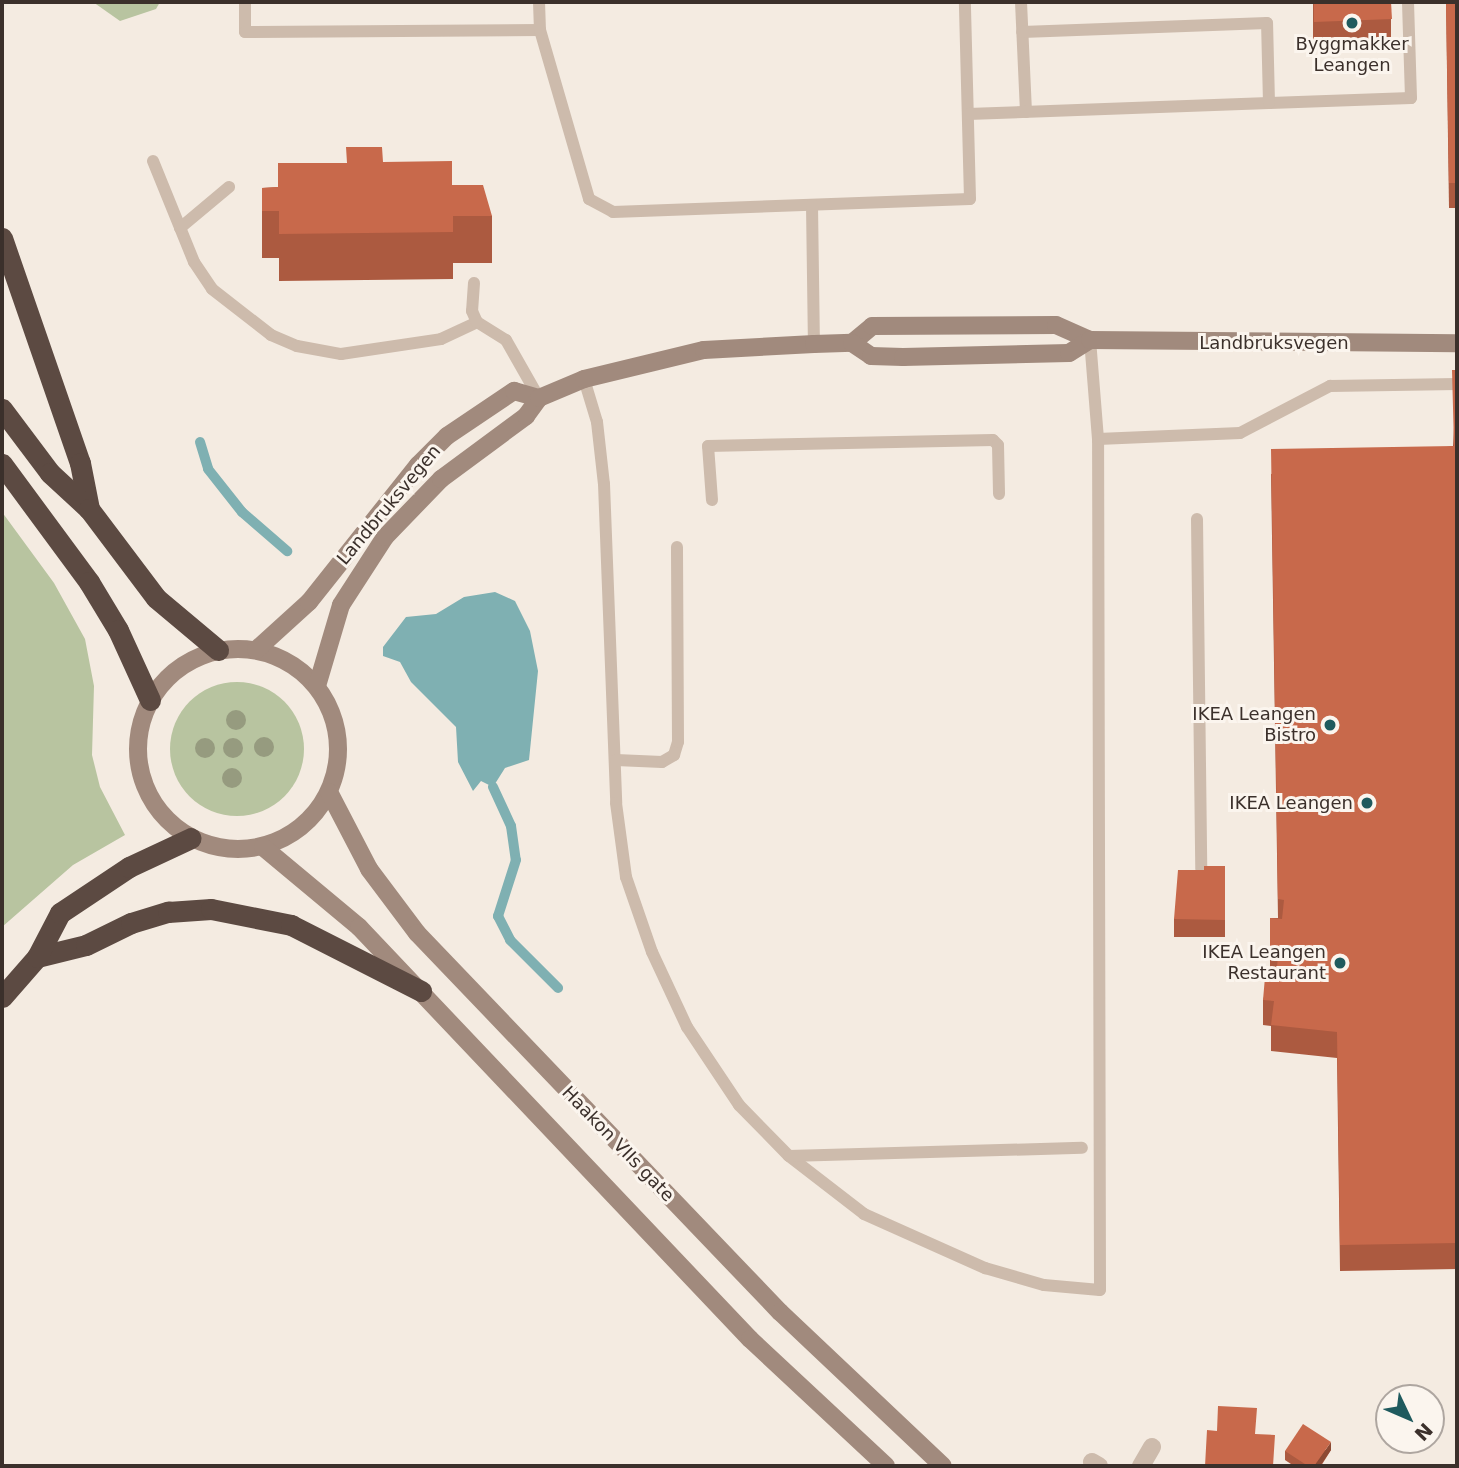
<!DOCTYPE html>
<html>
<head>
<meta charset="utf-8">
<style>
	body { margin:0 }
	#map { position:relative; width:1459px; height:1468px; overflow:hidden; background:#f4ebe1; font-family:"DejaVu Sans",sans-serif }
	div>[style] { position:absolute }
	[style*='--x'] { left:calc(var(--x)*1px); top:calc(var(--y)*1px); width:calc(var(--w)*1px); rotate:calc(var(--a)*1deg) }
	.green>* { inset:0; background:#b8c4a0 }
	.round { border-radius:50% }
	.water>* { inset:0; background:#7fb0b2 }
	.stream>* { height:10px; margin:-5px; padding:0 5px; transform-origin:5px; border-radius:5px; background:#7fb0b2 }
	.lane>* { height:12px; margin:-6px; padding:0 6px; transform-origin:6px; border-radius:6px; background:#cdbbac }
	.street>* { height:18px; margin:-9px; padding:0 9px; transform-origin:9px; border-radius:9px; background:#cdbbac }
	.secondary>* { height:18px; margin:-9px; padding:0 9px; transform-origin:9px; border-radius:9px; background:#a18a7d }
	.secondary>.ring { margin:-9px; padding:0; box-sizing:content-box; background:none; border:18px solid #a18a7d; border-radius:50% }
	.highway>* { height:21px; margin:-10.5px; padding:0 10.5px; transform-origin:10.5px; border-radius:10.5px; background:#5c4a42 }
	.trees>* { width:20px; height:20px; margin:-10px; border-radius:50%; background:#969b7f }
	.wall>* { inset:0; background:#ac5a40; transform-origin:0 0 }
	.shaded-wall>* { inset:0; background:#8c4a34 }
	.building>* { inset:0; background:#c8694b }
	.dots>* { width:19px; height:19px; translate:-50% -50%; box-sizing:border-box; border:4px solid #fbf5ee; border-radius:50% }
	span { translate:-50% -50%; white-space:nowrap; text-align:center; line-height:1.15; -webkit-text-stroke:6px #fbf5ee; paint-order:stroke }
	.poi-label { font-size:18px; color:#3b302b }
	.right { translate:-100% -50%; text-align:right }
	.street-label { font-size:18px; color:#3b302b }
	.frame { position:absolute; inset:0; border:4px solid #3b302b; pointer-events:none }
	.north { position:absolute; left:1375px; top:1384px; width:70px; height:70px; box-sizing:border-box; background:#fbf5ee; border:2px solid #aea6a0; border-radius:50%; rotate:134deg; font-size:19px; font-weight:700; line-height:28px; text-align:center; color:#3b302b }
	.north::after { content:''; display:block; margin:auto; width:24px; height:32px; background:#1f5a5e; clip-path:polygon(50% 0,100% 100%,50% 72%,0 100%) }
</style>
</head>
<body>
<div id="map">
	<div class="green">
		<div style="clip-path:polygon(93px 2px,160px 2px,156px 9px,120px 21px)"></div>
		<div style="clip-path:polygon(2px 512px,54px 583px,85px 639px,94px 686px,92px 755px,100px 787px,125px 835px,73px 865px,2px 927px)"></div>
		<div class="round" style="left:170px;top:682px;width:134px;height:134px"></div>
	</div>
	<div class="water">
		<div style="clip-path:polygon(495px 592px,515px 601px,530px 631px,538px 671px,529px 760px,505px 768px,493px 787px,481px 781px,473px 791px,458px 762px,456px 727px,411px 682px,400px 662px,383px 656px,383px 647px,406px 617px,436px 614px,464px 597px)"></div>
	</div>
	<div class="stream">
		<div style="--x:200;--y:442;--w:28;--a:73"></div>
		<div style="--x:208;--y:469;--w:55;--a:51.7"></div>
		<div style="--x:242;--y:512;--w:60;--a:40.9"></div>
		<div style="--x:493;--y:787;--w:43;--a:65.2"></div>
		<div style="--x:511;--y:826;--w:34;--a:82"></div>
		<div style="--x:516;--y:860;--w:59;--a:107.8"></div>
		<div style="--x:498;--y:916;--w:27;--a:63"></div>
		<div style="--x:510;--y:940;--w:68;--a:45"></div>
	</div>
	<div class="lane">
		<div style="--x:245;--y:2;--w:30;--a:90"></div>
		<div style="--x:245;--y:32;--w:295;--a:-0.4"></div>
		<div style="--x:540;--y:30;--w:176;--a:73.8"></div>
		<div style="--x:589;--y:199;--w:27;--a:28"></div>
		<div style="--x:613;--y:212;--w:357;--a:-2.1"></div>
		<div style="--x:970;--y:199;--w:197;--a:-91.5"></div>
		<div style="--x:539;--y:2;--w:28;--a:88"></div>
		<div style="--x:1021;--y:2;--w:110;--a:87.4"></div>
		<div style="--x:1269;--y:103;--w:142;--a:-2"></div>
		<div style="--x:1411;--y:98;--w:96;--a:-91.8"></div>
		<div style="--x:968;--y:114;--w:301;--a:-2.1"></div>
		<div style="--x:1269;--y:103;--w:80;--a:-91.4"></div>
		<div style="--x:1267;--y:23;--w:245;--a:177.9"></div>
		<div style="--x:153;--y:161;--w:109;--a:67.9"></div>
		<div style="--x:194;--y:262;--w:32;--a:56"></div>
		<div style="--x:212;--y:289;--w:75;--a:37.9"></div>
		<div style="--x:271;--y:335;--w:28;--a:23"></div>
		<div style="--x:297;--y:346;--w:45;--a:10.3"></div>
		<div style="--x:341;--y:354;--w:101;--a:-8.5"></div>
		<div style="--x:441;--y:339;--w:40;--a:-25"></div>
		<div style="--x:477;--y:322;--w:34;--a:32"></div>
		<div style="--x:506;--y:340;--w:67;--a:60.4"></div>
		<div style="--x:812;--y:205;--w:139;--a:89.2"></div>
		<div style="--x:180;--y:228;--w:64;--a:-39.9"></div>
		<div style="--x:474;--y:283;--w:28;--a:94"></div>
		<div style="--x:472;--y:311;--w:12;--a:66"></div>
		<div style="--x:584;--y:379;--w:45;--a:73.2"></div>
		<div style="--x:597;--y:422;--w:62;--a:83.6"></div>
		<div style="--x:604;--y:484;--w:319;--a:87.8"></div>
		<div style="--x:616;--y:803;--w:75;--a:82.3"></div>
		<div style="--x:626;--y:877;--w:79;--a:70.9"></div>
		<div style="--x:652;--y:952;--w:83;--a:65"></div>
		<div style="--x:687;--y:1027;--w:94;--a:56.3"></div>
		<div style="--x:739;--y:1105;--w:71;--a:45.6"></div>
		<div style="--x:789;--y:1156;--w:95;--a:37.7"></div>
		<div style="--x:864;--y:1214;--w:133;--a:24.1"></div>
		<div style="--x:985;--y:1268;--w:61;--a:16.1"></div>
		<div style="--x:1044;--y:1285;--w:56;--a:5.1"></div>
		<div style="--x:1100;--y:1290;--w:851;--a:-90.13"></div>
		<div style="--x:1098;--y:439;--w:99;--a:-94.6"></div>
		<div style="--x:1098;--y:439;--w:142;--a:-2.4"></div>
		<div style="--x:1240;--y:433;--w:102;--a:-27.6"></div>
		<div style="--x:1330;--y:386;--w:127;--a:-0.9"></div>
		<div style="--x:712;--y:500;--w:54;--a:-94.2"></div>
		<div style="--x:708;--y:446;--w:285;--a:-1.2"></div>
		<div style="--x:993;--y:440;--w:7;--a:45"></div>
		<div style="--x:998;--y:445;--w:49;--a:88.8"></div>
		<div style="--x:1197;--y:519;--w:350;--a:89.3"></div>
		<div style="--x:616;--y:760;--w:46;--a:2.5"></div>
		<div style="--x:662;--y:762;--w:14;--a:-30"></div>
		<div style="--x:674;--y:755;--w:14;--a:-73"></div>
		<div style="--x:678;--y:742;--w:195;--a:-90.3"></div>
		<div style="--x:789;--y:1156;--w:293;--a:-1.6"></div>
	</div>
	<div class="street">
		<div style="--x:1092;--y:1462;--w:8;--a:30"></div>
		<div style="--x:1141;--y:1466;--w:22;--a:-60"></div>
	</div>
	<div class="secondary">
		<div style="--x:852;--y:343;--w:26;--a:-40"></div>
		<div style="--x:872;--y:326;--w:184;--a:-0.3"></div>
		<div style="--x:1056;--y:325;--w:37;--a:24"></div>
		<div class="ring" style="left:138px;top:649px;width:182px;height:182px"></div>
		<div style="--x:256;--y:650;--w:72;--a:-42.2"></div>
		<div style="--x:309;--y:602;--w:175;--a:-51.5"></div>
		<div style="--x:418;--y:465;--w:41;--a:-45"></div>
		<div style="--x:447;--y:436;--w:81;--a:-33.9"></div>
		<div style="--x:514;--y:391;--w:26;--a:16"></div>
		<div style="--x:317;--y:686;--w:84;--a:-73.5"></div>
		<div style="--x:341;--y:605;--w:81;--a:-57.1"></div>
		<div style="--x:385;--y:537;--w:81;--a:-46"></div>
		<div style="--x:441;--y:479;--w:106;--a:-36.5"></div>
		<div style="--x:526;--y:416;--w:22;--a:-54"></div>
		<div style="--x:539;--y:398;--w:49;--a:-22.9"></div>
		<div style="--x:584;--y:379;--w:123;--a:-13.6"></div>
		<div style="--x:704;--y:350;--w:110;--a:-3.1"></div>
		<div style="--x:814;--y:344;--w:38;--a:-2"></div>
		<div style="--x:852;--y:343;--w:23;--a:34"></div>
		<div style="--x:871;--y:356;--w:32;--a:2"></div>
		<div style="--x:903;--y:357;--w:166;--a:-1.4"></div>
		<div style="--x:1069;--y:353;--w:25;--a:-32"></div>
		<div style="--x:1090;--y:340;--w:367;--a:0.5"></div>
		<div style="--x:329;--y:792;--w:87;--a:62.5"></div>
		<div style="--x:369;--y:869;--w:80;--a:53.1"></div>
		<div style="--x:417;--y:933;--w:525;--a:46.24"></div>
		<div style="--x:780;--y:1312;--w:224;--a:43.4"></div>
		<div style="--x:263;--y:847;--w:125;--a:39.8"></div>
		<div style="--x:359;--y:927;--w:568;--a:46.5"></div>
		<div style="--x:750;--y:1339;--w:186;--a:43"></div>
	</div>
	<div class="highway">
		<div style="--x:2;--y:238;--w:238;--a:70.9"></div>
		<div style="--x:80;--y:463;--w:47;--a:78.9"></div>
		<div style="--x:2;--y:409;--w:80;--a:53.1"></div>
		<div style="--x:50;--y:473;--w:53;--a:42.7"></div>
		<div style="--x:89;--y:509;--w:111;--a:53"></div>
		<div style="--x:156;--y:598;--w:81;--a:40"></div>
		<div style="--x:2;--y:464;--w:147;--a:53.6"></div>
		<div style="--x:89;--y:582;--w:56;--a:58.9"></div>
		<div style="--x:118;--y:630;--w:77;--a:65.4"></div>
		<div style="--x:37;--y:957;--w:50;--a:-13.8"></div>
		<div style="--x:86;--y:945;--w:50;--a:-26.1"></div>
		<div style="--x:131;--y:923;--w:39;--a:-17"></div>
		<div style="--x:168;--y:912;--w:43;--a:-4"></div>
		<div style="--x:211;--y:909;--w:82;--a:11.3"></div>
		<div style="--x:291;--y:925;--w:146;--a:26.9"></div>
		<div style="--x:2;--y:997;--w:53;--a:-48.8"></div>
		<div style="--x:37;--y:957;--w:50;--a:-62.4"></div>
		<div style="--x:60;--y:913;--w:83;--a:-33.7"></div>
		<div style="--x:129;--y:867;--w:68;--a:-25.1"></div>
	</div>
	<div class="trees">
		<div style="left:236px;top:720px"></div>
		<div style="left:264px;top:747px"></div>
		<div style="left:205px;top:748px"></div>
		<div style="left:233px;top:748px"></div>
		<div style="left:232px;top:778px"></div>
	</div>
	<div class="wall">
		<div style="left:1313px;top:2px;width:78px;height:45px"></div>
		<div style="clip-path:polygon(1446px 2px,1457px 2px,1457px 208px,1449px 208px)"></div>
		<div style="clip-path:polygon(383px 162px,452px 185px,492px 216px,492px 263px,453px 263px,453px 279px,279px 281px,279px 258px,262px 258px,262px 188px,278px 187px)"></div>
		<div style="clip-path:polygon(1457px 370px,1457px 1269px,1340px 1271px,1337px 1058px,1271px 1051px,1271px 1026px,1263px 1025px,1263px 1000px,1270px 978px,1270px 918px,1278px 918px,1271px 474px,1453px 446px)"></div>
		<div style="clip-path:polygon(1225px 866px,1225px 937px,1174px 937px,1174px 919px,1204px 870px)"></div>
		<div style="clip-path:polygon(1331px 1450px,1321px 1466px,1322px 1466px,1294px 1466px,1285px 1460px,1285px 1451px)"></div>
	</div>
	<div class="shaded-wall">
		<div style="clip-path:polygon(1331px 1442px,1331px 1450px,1320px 1466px,1314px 1466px)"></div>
	</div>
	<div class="building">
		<div style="clip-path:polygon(1314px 2px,1391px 2px,1392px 19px,1314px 22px)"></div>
		<div style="clip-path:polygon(1446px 2px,1457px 2px,1457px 183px,1449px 183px)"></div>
		<div style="clip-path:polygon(346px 147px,382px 147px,383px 162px,452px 161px,452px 185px,483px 185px,492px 216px,453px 216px,453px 232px,279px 234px,279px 211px,262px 211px,262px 188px,278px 187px,278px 163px,347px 163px)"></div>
		<div style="clip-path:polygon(1452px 370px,1457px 370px,1457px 1243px,1340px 1245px,1337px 1032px,1271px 1025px,1274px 1001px,1263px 1000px,1265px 977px,1276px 978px,1278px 956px,1270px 955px,1270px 918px,1282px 919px,1284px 900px,1278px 899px,1271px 449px,1454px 446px)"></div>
		<div style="clip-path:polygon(1204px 866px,1225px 866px,1225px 920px,1174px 919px,1178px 870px,1204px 870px)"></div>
		<div style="clip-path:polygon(1218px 1406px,1257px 1408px,1255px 1434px,1275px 1435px,1273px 1466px,1205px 1466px,1207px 1430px,1217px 1431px)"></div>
		<div style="clip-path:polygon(1303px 1424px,1331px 1442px,1314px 1466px,1308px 1466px,1285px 1451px)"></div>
	</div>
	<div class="dots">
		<div style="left:1352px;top:23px;background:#1f5a5e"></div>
		<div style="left:1330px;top:725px;background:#1f5a5e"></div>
		<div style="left:1367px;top:803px;background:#1f5a5e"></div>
		<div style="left:1340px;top:963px;background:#1f5a5e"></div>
	</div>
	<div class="poi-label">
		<span style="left:1352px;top:55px">Byggmakker<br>Leangen</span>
		<span class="right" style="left:1316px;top:725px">IKEA Leangen<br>Bistro</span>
		<span class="right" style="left:1353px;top:803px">IKEA Leangen</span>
		<span class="right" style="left:1326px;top:963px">IKEA Leangen<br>Restaurant</span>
	</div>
	<div class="street-label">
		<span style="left:1274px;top:343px">Landbruksvegen</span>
		<span style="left:389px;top:505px;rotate:-50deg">Landbruksvegen</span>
		<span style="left:618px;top:1144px;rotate:46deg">Haakon VIIs gate</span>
	</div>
	<div class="frame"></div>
	<div class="north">N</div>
</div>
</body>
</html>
